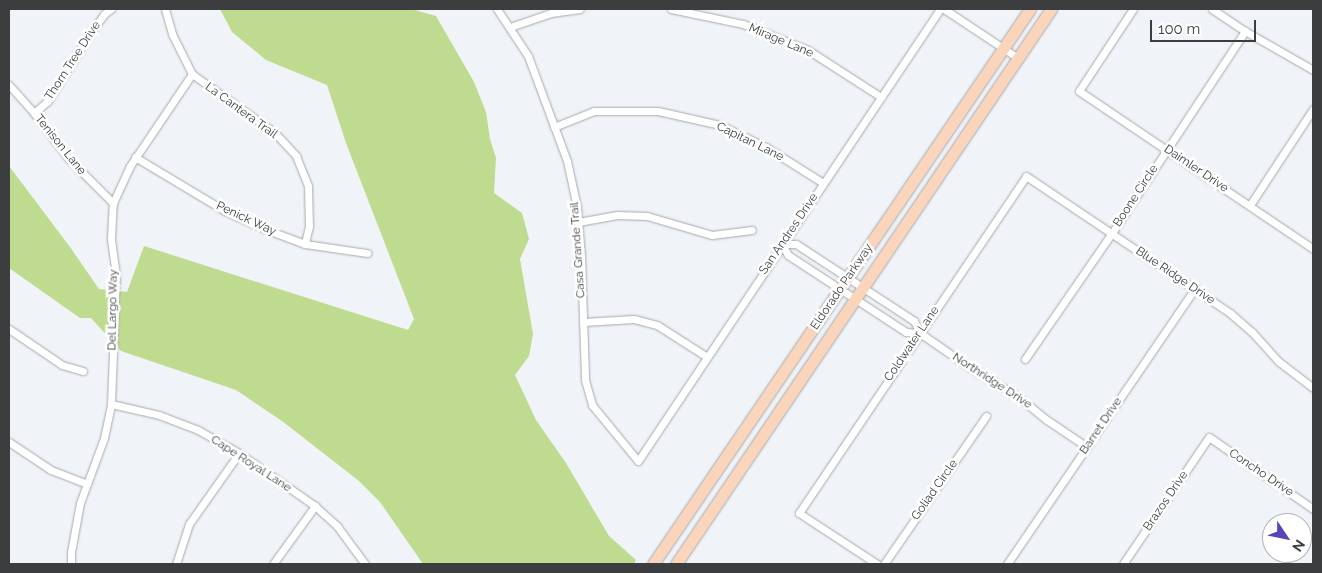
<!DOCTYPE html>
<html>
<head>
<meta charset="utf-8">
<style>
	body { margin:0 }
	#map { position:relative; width:1322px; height:573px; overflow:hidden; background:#f0f4f8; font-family:Raleway,sans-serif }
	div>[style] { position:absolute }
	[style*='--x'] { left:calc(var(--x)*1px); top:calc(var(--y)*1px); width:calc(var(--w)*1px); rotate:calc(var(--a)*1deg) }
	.green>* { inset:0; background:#bfdb8f }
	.roads { filter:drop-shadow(0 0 1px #a5a9ac) drop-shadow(0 0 1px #a5a9ac) }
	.street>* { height:7px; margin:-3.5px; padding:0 3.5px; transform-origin:3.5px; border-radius:3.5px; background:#fff }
	.primary>* { height:11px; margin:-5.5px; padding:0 5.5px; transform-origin:5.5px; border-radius:5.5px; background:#fbd4bc }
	span { translate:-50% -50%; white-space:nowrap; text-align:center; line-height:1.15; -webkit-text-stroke:5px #fff; paint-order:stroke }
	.street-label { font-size:12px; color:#3b3d3e }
	.frame { position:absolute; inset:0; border:10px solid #3b3d3e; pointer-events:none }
	.north { position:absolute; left:1262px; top:513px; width:50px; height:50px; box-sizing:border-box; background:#fff; border:1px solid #b1b1b2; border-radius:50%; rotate:124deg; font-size:14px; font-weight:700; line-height:20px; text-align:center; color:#3b3d3e }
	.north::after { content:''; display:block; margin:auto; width:18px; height:22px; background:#5a44bc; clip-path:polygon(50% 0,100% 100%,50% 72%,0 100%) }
	.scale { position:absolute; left:1150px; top:20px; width:106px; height:22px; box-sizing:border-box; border:2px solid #3b3d3e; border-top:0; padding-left:6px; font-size:15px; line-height:18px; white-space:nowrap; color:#3b3d3e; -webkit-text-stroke:4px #fff; paint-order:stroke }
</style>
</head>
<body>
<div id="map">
	<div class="green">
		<div style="clip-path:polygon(220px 9px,411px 9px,436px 16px,474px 82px,486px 112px,490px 139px,496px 158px,494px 193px,522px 213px,529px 239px,520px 259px,533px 334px,529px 356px,515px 375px,536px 420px,566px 463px,609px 536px,636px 560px,634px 564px,423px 564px,380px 502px,359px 481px,282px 421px,236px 390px,121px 351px,91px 318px,80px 318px,9px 268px,9px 166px,70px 247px,99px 289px,127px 292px,144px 246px,408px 330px,414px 319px,346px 143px,327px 85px,266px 60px,232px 32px)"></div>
	</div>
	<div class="roads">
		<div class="street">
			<div style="--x:165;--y:9;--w:26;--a:74"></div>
			<div style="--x:172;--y:34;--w:45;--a:63.4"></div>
			<div style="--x:192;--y:74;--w:100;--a:35.3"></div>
			<div style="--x:274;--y:132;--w:33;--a:47"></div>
			<div style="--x:296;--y:156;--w:32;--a:68"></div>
			<div style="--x:308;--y:186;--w:40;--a:88.6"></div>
			<div style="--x:309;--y:226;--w:18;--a:103"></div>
			<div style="--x:497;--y:9;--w:56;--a:56.6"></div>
			<div style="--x:528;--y:56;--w:112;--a:69.6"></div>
			<div style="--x:567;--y:161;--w:47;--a:77.7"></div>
			<div style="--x:577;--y:207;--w:50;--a:85.4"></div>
			<div style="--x:581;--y:257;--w:123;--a:88.1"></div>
			<div style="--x:585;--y:380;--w:26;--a:74"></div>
			<div style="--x:592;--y:405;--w:72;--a:50.6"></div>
			<div style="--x:638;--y:461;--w:544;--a:-56.25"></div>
			<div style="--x:671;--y:9;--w:74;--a:11.8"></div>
			<div style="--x:743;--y:24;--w:70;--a:21.8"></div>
			<div style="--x:808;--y:50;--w:87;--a:32.8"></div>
			<div style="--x:944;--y:9;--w:89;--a:33.5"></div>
			<div style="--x:1133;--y:9;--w:98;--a:123.4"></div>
			<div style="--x:1079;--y:91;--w:282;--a:34"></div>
			<div style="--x:1212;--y:9;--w:40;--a:34"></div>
			<div style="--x:1245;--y:31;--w:78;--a:29.8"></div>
			<div style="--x:510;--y:27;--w:43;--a:-18.9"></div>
			<div style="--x:551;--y:13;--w:29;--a:-8"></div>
			<div style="--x:9;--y:85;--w:38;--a:48"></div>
			<div style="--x:34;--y:113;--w:56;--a:52.9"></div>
			<div style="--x:68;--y:158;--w:64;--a:45"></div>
			<div style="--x:34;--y:113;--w:18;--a:-41"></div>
			<div style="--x:48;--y:101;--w:78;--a:-58.2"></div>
			<div style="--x:89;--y:35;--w:26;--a:-54"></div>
			<div style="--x:104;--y:14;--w:9;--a:-36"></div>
			<div style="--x:554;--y:127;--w:43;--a:-21.8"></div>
			<div style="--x:594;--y:111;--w:64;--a:0"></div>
			<div style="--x:658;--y:111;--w:64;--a:12.7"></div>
			<div style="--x:720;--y:125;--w:51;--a:25.6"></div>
			<div style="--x:766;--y:147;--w:67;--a:32.3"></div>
			<div style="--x:135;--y:157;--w:105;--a:31"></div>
			<div style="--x:225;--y:211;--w:44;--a:24.2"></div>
			<div style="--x:265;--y:229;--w:43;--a:20.6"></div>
			<div style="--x:305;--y:244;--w:63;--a:8.3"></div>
			<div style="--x:1250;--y:205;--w:115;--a:-56.7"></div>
			<div style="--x:578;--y:222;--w:40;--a:-10"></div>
			<div style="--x:617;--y:215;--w:30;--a:2"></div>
			<div style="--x:647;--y:216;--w:68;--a:16.3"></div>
			<div style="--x:712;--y:235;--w:40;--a:-7.1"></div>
			<div style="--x:583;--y:322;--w:51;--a:-3.4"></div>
			<div style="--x:634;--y:319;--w:24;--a:15"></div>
			<div style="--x:657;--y:325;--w:59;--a:32.6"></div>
			<div style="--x:9;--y:329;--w:64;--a:34.2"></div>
			<div style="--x:62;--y:365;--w:22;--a:16"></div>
			<div style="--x:920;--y:333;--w:14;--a:-176"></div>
			<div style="--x:906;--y:332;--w:141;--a:-146.9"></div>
			<div style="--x:788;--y:255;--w:13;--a:-119"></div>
			<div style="--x:782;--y:244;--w:14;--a:0"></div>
			<div style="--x:796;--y:244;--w:141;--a:33.1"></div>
			<div style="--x:914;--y:321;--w:13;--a:63"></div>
			<div style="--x:920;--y:333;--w:63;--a:34.7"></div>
			<div style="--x:972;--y:369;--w:51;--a:30.6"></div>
			<div style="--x:1016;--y:395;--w:40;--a:39"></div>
			<div style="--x:1047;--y:420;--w:48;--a:34"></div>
			<div style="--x:1025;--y:359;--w:153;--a:-55.4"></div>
			<div style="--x:1112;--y:233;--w:242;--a:-56.6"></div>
			<div style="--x:111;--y:404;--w:49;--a:12.9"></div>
			<div style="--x:159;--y:415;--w:42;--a:21"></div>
			<div style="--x:198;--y:430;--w:47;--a:29.3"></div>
			<div style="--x:239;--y:453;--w:93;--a:34.9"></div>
			<div style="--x:315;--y:506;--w:30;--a:42"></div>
			<div style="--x:337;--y:526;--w:47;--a:53.6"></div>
			<div style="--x:9;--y:442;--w:50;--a:33.7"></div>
			<div style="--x:51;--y:470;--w:39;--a:21"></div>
			<div style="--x:71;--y:564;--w:12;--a:-90"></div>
			<div style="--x:71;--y:552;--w:50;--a:-79.6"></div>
			<div style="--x:80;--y:503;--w:69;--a:-69.7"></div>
			<div style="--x:104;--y:438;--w:35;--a:-78"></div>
			<div style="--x:111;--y:404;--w:129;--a:-87.8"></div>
			<div style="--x:116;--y:275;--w:37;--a:-98"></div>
			<div style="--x:111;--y:238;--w:35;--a:-87"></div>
			<div style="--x:113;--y:203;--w:41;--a:-65.3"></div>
			<div style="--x:130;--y:166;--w:111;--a:-56"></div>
			<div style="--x:176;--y:564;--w:42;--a:-72"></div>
			<div style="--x:189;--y:524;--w:87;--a:-54.8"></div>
			<div style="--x:273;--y:564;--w:72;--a:-54.1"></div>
			<div style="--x:877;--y:564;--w:93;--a:-146.8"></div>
			<div style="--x:799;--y:513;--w:406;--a:-56"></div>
			<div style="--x:1026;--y:176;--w:246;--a:33.9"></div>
			<div style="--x:1230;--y:313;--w:29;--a:41"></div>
			<div style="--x:1252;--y:332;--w:39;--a:48"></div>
			<div style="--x:1278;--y:361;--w:44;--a:37.6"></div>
			<div style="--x:884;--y:564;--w:180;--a:-55.4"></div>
			<div style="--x:1007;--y:564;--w:334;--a:-55.7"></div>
			<div style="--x:1123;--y:564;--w:153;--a:-55.9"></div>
			<div style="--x:1209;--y:437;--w:126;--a:34.7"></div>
		</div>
		<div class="primary">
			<div style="--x:653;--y:564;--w:671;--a:-55.81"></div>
			<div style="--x:676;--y:564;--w:670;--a:-55.95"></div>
		</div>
	</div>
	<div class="street-label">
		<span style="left:781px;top:41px;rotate:23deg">Mirage Lane</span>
		<span style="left:73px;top:61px;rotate:-57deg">Thorn Tree Drive</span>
		<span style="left:241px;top:111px;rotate:36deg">La Cantera Trail</span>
		<span style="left:750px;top:142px;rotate:26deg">Capitan Lane</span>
		<span style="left:60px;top:145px;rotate:51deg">Tenison Lane</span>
		<span style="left:1196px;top:169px;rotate:34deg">Daimler Drive</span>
		<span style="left:1136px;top:196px;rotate:-57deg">Boone Circle</span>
		<span style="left:246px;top:219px;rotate:25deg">Penick Way</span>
		<span style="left:789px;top:234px;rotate:-56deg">San Andres Drive</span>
		<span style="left:578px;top:250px;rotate:-94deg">Casa Grande Trail</span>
		<span style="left:1175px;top:276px;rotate:34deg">Blue Ridge Drive</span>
		<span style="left:842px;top:287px;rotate:-56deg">Eldorado Parkway</span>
		<span style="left:113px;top:310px;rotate:-89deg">Del Largo Way</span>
		<span style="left:912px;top:344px;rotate:-56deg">Coldwater Lane</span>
		<span style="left:992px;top:381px;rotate:33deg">Northridge Drive</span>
		<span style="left:1101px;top:426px;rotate:-56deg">Barret Drive</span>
		<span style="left:251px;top:464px;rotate:33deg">Cape Royal Lane</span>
		<span style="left:1261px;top:473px;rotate:34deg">Concho Drive</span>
		<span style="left:935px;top:490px;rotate:-55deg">Goliad Circle</span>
		<span style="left:1166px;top:501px;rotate:-56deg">Brazos Drive</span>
	</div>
	<div class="frame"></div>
	<div class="north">N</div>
	<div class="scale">100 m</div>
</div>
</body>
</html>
